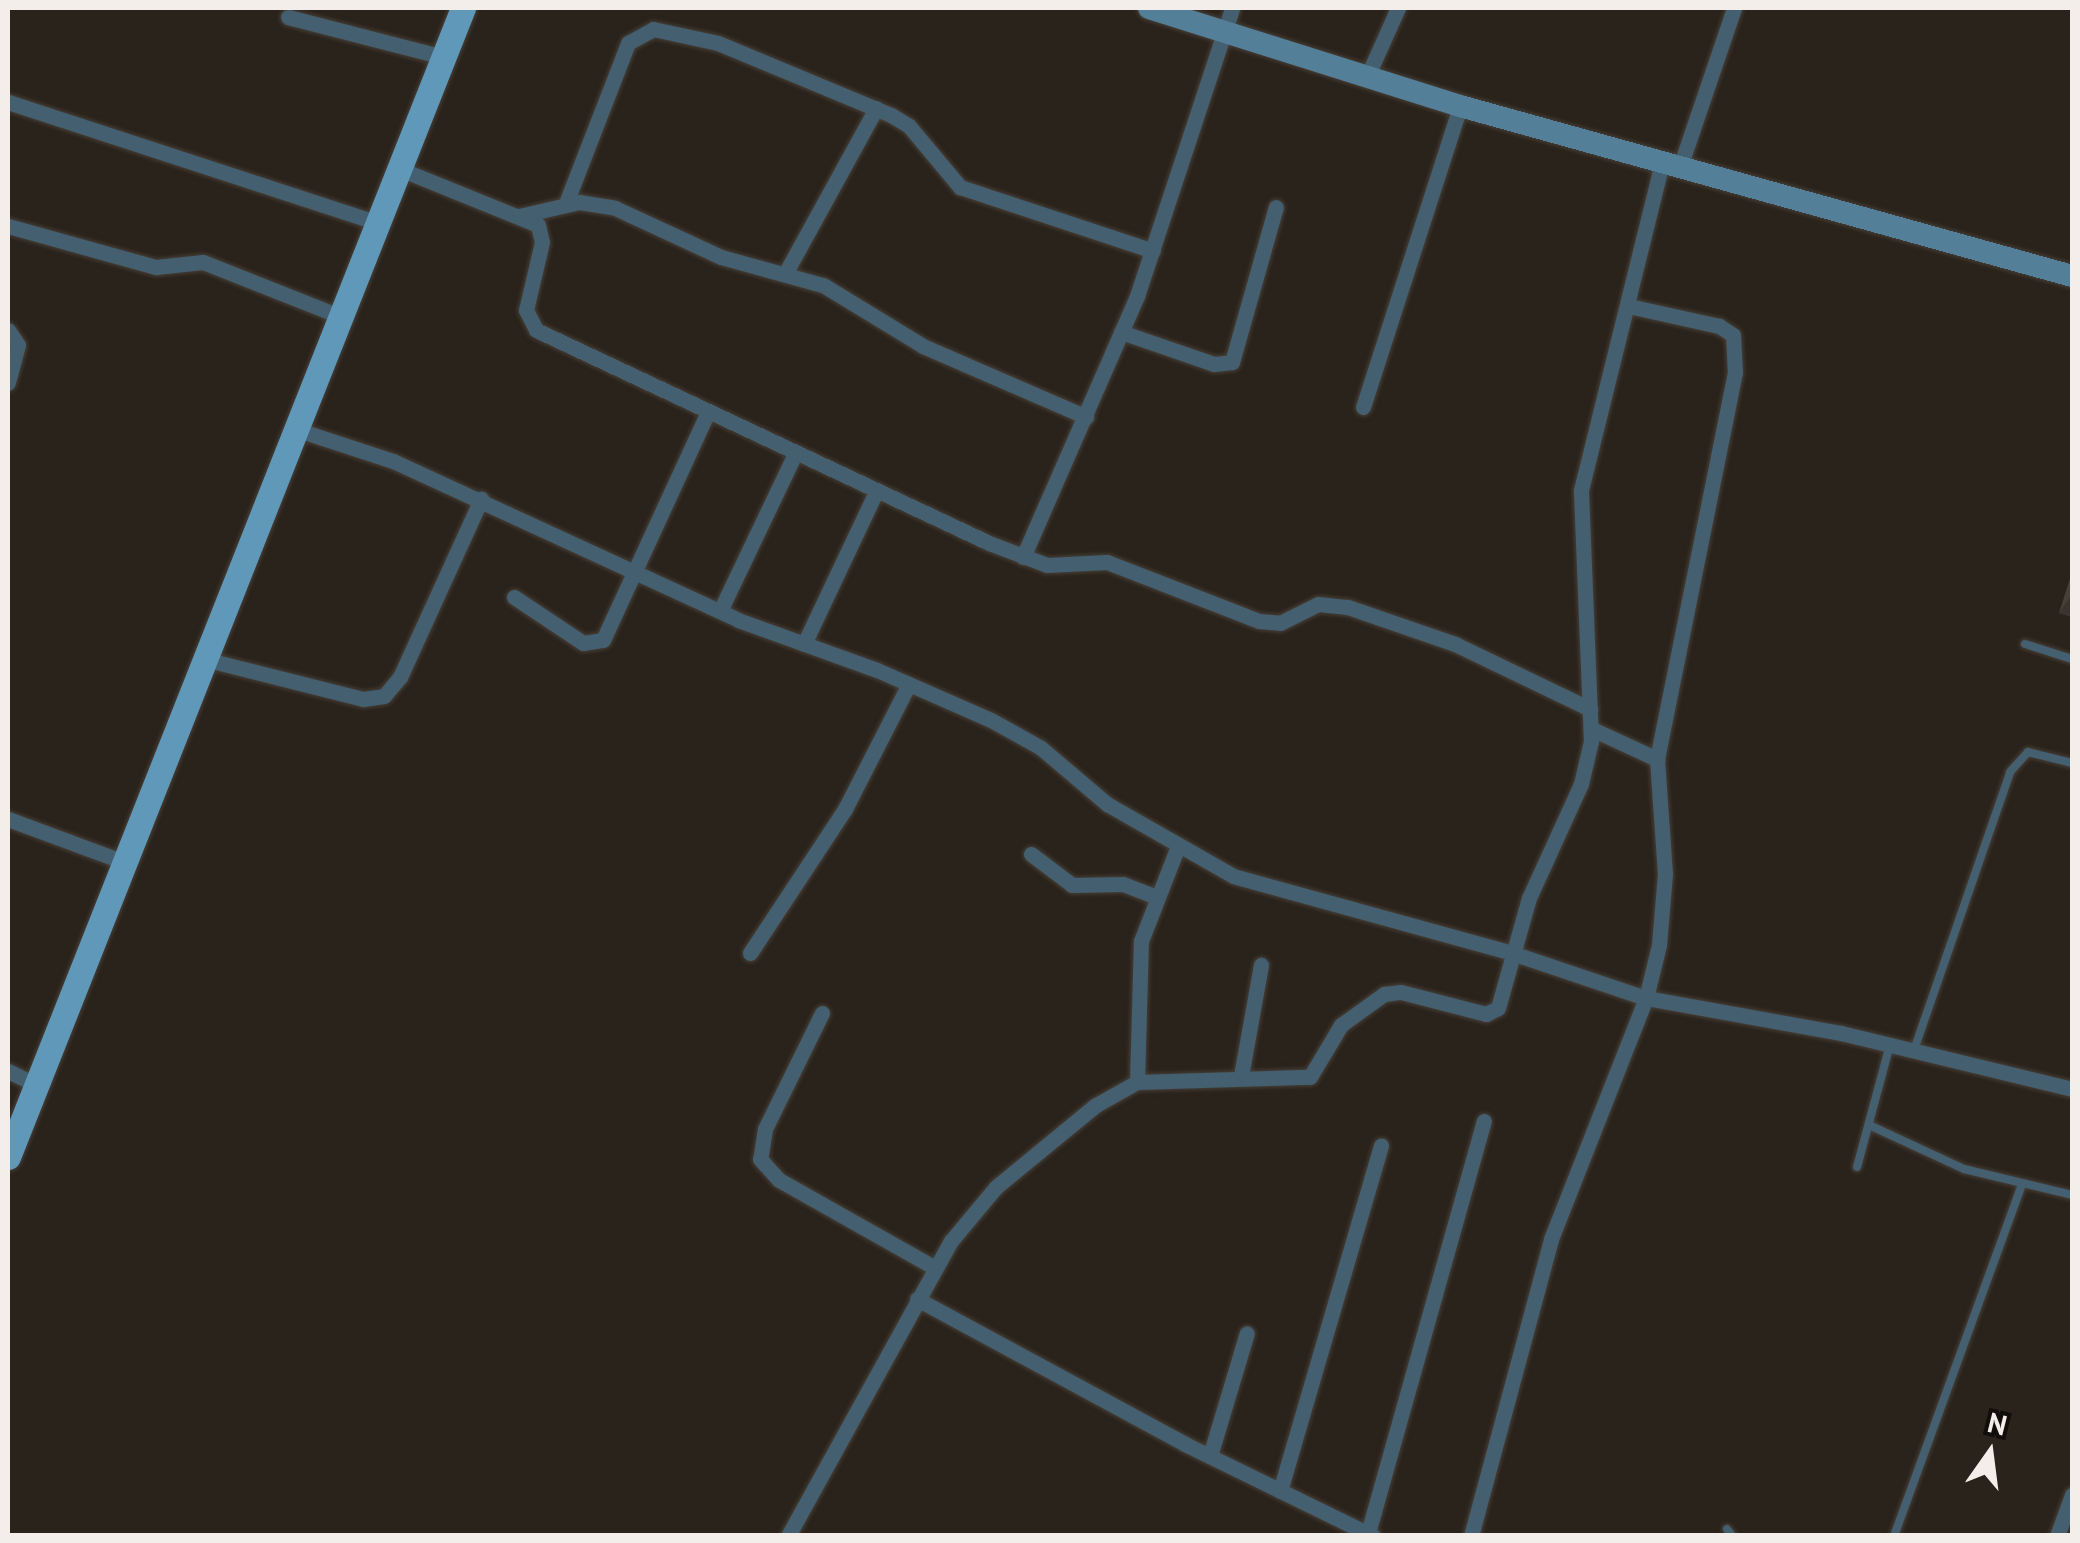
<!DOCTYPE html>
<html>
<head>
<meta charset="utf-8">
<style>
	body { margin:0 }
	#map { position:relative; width:2080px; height:1543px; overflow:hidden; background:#2a231b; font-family:"PT Sans",sans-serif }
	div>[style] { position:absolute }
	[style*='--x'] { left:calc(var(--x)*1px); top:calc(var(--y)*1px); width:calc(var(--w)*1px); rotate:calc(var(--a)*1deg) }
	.roads { filter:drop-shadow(0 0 2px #463f38) drop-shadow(0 0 2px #463f38) }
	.lane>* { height:8px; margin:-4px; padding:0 4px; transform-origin:4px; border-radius:4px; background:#445f6f }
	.street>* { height:15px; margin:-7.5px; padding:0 7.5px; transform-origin:7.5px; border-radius:7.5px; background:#445f6f }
	.secondary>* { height:22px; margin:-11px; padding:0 11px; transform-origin:11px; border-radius:11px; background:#547f98 }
	.primary>* { height:25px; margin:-12.5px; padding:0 12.5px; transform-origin:12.5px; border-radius:12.5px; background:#5f98b9 }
	.wall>* { inset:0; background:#474039 }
	.shaded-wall>* { inset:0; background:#3a342e }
	span { translate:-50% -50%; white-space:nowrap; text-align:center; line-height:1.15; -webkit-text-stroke:8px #100d0a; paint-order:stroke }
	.frame { position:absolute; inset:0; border:10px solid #f3eee9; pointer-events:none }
	.north { position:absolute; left:1940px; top:1403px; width:100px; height:100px; -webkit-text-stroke:8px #100d0a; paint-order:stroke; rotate:14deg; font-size:28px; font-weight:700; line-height:40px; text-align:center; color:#f3eee9 }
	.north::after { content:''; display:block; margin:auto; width:35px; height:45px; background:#f3eee9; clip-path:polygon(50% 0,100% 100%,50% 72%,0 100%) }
</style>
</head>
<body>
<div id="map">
	<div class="roads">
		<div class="lane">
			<div style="--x:2025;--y:644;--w:49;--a:17.7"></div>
			<div style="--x:1914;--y:1050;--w:294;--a:-70.9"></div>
			<div style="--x:2010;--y:772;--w:27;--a:-48"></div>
			<div style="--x:2028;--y:752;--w:45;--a:14"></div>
			<div style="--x:1869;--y:1125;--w:105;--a:24.9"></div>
			<div style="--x:1964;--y:1169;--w:111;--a:13.5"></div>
			<div style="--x:1857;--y:1167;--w:126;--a:-74.9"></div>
			<div style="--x:1727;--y:1529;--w:9;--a:54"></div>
			<div style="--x:1894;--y:1536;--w:374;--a:-70"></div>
		</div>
		<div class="street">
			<div style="--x:288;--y:17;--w:161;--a:14.4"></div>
			<div style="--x:1367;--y:77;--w:76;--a:-65.8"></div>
			<div style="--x:8;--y:102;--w:390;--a:18.1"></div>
			<div style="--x:1681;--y:164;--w:165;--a:-71.2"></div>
			<div style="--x:400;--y:169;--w:149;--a:22.1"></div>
			<div style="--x:538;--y:225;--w:17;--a:77"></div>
			<div style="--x:542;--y:242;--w:70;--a:103.2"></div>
			<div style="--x:526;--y:310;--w:22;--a:63"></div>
			<div style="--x:536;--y:330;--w:501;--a:25.18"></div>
			<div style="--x:989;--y:543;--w:62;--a:20.8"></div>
			<div style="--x:1047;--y:565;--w:60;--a:-2.9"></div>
			<div style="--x:1107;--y:562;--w:163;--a:21.2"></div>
			<div style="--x:1259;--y:621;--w:21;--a:5"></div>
			<div style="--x:1280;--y:623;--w:42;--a:-26.6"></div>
			<div style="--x:1318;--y:604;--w:30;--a:6"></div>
			<div style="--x:1348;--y:607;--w:113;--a:19.1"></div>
			<div style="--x:1455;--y:644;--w:150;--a:25.7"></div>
			<div style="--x:566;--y:203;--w:172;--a:-68.8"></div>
			<div style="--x:628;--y:43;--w:29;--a:-29"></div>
			<div style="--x:653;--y:29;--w:66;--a:12.2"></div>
			<div style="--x:718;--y:43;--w:187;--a:22.6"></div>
			<div style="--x:891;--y:115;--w:21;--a:31"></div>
			<div style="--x:909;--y:126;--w:80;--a:50.1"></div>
			<div style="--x:960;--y:187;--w:203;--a:18.3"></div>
			<div style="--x:519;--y:216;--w:62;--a:-13.1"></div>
			<div style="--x:579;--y:202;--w:36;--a:9"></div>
			<div style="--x:615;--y:208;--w:117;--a:24.8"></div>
			<div style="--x:721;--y:257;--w:106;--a:15.4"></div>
			<div style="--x:823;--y:285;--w:117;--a:31.4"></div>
			<div style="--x:923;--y:346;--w:178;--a:23.5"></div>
			<div style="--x:8;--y:226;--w:154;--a:15.5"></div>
			<div style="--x:156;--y:267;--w:47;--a:-6.1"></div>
			<div style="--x:203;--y:262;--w:149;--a:21.6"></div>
			<div style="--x:786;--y:272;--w:187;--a:-61.2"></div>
			<div style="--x:8;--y:330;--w:18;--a:56"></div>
			<div style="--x:18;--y:345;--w:39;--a:105"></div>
			<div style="--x:1121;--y:332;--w:98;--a:19"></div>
			<div style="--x:1214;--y:364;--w:18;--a:-6"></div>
			<div style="--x:1232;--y:362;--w:161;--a:-74.2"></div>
			<div style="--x:1363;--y:407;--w:316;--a:-72.1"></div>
			<div style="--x:298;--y:430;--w:100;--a:18.1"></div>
			<div style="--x:393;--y:461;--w:380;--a:24.7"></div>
			<div style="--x:738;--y:620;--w:148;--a:19.8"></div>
			<div style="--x:877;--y:670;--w:124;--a:23.7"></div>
			<div style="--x:991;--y:720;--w:57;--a:29.2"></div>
			<div style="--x:1041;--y:748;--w:87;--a:40.3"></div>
			<div style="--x:1107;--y:804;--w:145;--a:29.7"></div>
			<div style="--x:1233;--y:876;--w:289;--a:15.4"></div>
			<div style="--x:1512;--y:953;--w:141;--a:18.6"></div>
			<div style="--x:1646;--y:998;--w:198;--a:10.2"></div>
			<div style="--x:1841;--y:1033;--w:238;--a:13.6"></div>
			<div style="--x:1023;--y:557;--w:285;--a:-66.4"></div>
			<div style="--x:1137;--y:296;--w:303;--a:-71.7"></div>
			<div style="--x:514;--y:597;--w:83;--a:33.7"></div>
			<div style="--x:583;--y:643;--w:20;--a:-9"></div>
			<div style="--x:603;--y:640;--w:249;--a:-65.3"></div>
			<div style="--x:720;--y:611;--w:174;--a:-64.5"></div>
			<div style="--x:804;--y:644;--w:168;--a:-64.7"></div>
			<div style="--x:208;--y:660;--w:160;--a:14.1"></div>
			<div style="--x:363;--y:699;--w:21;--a:-8"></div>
			<div style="--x:384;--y:696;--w:25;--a:-50"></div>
			<div style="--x:400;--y:677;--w:196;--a:-65.5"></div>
			<div style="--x:1592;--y:729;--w:72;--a:24.8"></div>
			<div style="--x:8;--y:819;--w:127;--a:20.3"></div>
			<div style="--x:1031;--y:854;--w:51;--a:37.1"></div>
			<div style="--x:1072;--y:885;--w:51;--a:-1.1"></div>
			<div style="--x:1123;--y:884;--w:36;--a:21"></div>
			<div style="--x:750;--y:953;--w:173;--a:-56.6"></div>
			<div style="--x:845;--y:809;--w:140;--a:-62.9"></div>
			<div style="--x:822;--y:1013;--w:129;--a:116.2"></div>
			<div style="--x:765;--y:1129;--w:30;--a:99"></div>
			<div style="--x:760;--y:1159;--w:28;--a:48"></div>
			<div style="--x:779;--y:1180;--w:179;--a:29.4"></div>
			<div style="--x:8;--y:1071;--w:32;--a:26"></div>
			<div style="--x:1241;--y:1076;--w:113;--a:-79.8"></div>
			<div style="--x:1137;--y:1082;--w:141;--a:-88.4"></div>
			<div style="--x:1141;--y:941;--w:102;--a:-68.7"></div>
			<div style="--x:917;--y:1299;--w:305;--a:28.4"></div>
			<div style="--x:1185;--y:1444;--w:209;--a:26.1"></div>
			<div style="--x:1210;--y:1456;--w:128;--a:-73.3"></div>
			<div style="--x:1280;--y:1491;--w:360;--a:-73.7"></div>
			<div style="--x:1368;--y:1533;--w:428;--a:-74.3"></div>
			<div style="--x:788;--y:1536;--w:337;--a:-61.1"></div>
			<div style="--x:951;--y:1241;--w:70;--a:-50.2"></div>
			<div style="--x:996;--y:1187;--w:129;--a:-39.4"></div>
			<div style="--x:1096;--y:1105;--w:47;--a:-29.3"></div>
			<div style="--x:1137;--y:1082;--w:173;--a:-1.7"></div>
			<div style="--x:1310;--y:1077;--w:61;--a:-59.2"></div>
			<div style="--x:1341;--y:1025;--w:53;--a:-35.8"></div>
			<div style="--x:1384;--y:994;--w:17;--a:-7"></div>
			<div style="--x:1401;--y:992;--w:88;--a:14.5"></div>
			<div style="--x:1486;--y:1014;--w:13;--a:-27"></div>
			<div style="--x:1498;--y:1008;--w:114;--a:-74.3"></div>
			<div style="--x:1529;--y:898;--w:125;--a:-65.5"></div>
			<div style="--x:1581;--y:784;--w:44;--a:-76.9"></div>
			<div style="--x:1591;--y:741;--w:251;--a:-92.3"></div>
			<div style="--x:1581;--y:490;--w:338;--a:-76.1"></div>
			<div style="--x:1471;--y:1536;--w:308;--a:-74.9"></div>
			<div style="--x:1551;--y:1239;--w:259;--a:-68.5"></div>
			<div style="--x:1646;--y:998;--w:55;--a:-76.2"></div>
			<div style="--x:1659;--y:945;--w:71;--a:-85.2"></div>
			<div style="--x:1665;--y:874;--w:115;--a:-94"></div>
			<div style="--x:1657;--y:759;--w:394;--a:-78.6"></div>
			<div style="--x:1735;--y:373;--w:38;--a:-93"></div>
			<div style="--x:1733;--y:335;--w:17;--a:-147"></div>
			<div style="--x:1719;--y:326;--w:92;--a:-167.5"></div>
			<div style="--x:2057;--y:1536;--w:44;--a:-69.9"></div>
		</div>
		<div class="secondary">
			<div style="--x:1149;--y:8;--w:326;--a:17.5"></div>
			<div style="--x:1460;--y:106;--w:635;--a:15.52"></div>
		</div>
		<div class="primary">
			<div style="--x:8;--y:1157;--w:1236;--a:-68.4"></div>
		</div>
	</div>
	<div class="wall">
		<div style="clip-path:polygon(2072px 572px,2072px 617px,2059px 613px)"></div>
	</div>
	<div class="shaded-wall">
		<div style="clip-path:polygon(2072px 594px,2072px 617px,2059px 613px)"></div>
	</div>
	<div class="frame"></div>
	<div class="north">N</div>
</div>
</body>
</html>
